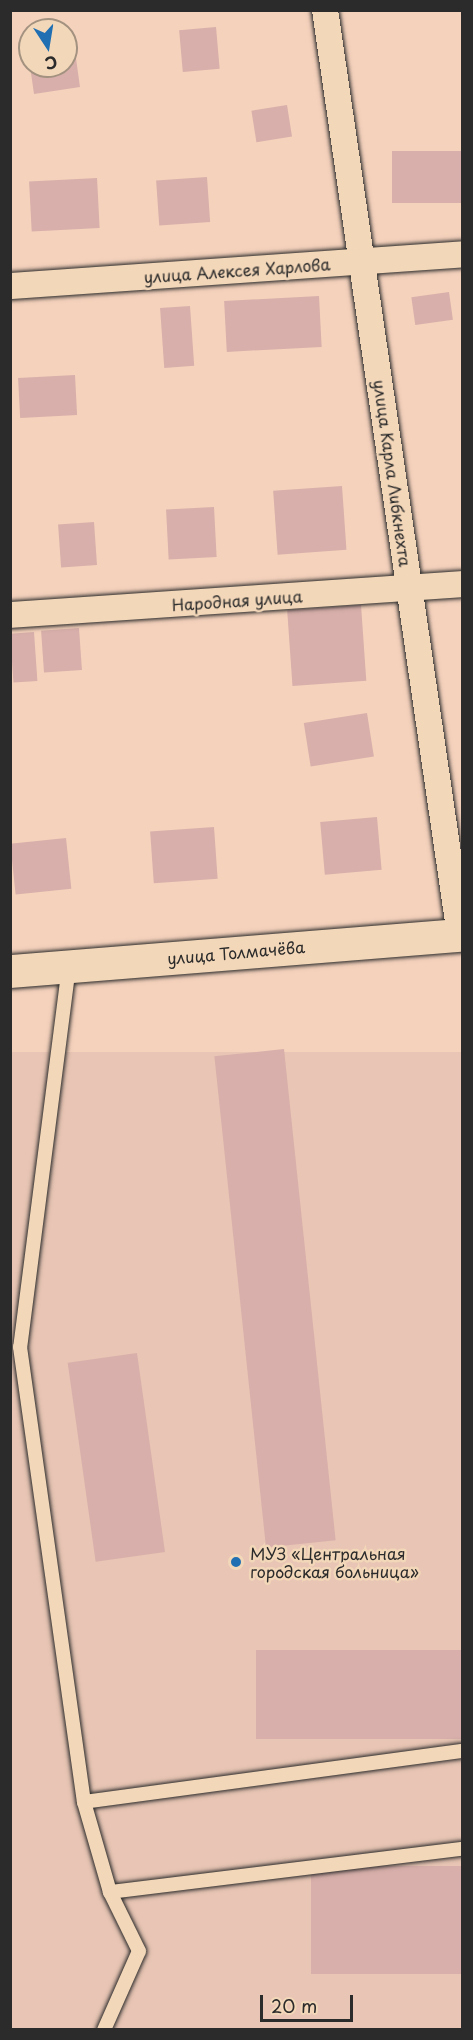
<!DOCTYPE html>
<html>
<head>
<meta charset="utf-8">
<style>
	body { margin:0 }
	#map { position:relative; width:473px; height:2040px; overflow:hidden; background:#f5d2bc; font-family:"Playpen Sans",sans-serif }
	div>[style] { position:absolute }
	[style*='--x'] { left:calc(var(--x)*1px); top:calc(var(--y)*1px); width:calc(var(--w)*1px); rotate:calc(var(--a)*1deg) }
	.built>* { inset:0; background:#e8c5b4; transform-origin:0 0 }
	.building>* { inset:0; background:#d8afaa; transform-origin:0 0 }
	.roads { filter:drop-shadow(0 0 2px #2b2b2b) drop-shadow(0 0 2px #2b2b2b) }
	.lane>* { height:14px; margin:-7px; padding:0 7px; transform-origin:7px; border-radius:7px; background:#f3d7b9 }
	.street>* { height:26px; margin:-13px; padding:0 13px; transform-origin:13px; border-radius:13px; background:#f3d7b9 }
	.secondary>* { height:33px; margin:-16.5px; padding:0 16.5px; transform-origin:16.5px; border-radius:16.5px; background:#f3d7b9 }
	.dots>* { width:16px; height:16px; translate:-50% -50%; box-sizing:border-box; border:3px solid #f3d7b9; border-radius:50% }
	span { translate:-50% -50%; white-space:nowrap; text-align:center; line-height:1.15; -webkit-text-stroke:5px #f3d7b9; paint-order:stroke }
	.street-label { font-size:16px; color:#2b2b2b }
	.poi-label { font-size:16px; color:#2b2b2b }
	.left { translate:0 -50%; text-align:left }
	.frame { position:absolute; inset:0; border:12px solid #2b2b2b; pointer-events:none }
	.north { position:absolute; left:18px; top:18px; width:60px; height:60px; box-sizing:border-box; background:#f3d7b9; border:2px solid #a39280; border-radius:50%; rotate:168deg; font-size:16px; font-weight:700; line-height:24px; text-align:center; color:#2b2b2b }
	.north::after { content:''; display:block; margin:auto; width:21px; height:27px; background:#1f6fb2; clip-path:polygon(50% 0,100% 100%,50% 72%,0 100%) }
	.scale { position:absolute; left:260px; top:1995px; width:93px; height:27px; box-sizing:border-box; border:3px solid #2b2b2b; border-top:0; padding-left:8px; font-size:18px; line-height:21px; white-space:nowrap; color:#2b2b2b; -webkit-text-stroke:4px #f3d7b9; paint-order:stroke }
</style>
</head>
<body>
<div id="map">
	<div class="built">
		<div style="left:462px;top:1052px;width:977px;height:453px;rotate:90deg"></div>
	</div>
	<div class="building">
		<div style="left:216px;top:27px;width:42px;height:37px;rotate:85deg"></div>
		<div style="clip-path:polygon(74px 44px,80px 87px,34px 94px,30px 66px,66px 66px,66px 45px)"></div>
		<div style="left:287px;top:105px;width:32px;height:36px;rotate:81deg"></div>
		<div style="left:462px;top:151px;width:52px;height:70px;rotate:90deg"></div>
		<div style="left:207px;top:177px;width:45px;height:51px;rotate:86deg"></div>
		<div style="left:97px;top:178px;width:50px;height:68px;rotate:87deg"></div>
		<div style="left:449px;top:292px;width:28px;height:38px;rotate:82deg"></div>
		<div style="left:319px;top:296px;width:51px;height:95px;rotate:87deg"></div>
		<div style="left:190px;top:306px;width:60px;height:30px;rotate:86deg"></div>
		<div style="left:75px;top:375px;width:40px;height:57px;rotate:87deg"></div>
		<div style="left:342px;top:486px;width:64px;height:69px;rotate:86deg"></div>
		<div style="left:214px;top:507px;width:50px;height:48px;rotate:87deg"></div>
		<div style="left:94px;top:522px;width:43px;height:36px;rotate:86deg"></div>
		<div style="left:361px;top:605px;width:76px;height:74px;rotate:86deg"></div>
		<div style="left:79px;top:628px;width:42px;height:38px;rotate:86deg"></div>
		<div style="left:34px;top:632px;width:49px;height:24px;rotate:86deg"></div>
		<div style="left:367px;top:713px;width:44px;height:64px;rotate:81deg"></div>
		<div style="left:377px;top:817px;width:53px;height:57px;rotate:85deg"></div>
		<div style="left:214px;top:827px;width:52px;height:64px;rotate:86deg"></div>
		<div style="left:66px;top:838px;width:51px;height:56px;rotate:84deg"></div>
		<div style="left:284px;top:1049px;width:494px;height:70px;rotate:84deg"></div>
		<div style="left:137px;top:1353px;width:201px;height:70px;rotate:82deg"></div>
		<div style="left:462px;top:1650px;width:89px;height:206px;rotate:90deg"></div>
		<div style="left:462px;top:1866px;width:108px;height:151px;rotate:90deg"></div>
	</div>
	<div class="roads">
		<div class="lane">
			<div style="--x:69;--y:966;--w:384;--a:97.3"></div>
			<div style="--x:20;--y:1347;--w:459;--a:82"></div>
			<div style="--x:84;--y:1802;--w:94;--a:73.9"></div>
			<div style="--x:110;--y:1892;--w:355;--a:-7"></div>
			<div style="--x:84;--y:1802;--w:381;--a:-7.7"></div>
			<div style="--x:104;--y:2030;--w:86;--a:-66.1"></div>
			<div style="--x:139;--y:1951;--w:66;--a:-116.2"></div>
		</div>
		<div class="street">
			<div style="--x:325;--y:10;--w:935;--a:81.7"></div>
			<div style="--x:10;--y:286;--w:453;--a:-4"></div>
			<div style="--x:10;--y:615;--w:453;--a:-3.9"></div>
		</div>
		<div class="secondary">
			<div style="--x:10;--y:971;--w:453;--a:-4.6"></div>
		</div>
	</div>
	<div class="dots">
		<div style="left:236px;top:1562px;background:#1f6fb2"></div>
	</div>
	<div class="street-label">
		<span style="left:237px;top:270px;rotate:-4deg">улица Алексея Харлова</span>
		<span style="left:393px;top:473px;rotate:82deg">улица Карла Либкнехта</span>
		<span style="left:237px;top:600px;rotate:-4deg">Народная улица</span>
		<span style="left:236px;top:952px;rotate:-5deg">улица Толмачёва</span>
	</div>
	<div class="poi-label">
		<span class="left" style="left:250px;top:1562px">МУЗ «Центральная<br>городская больница»</span>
	</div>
	<div class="frame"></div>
	<div class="north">С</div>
	<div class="scale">20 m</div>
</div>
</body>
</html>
